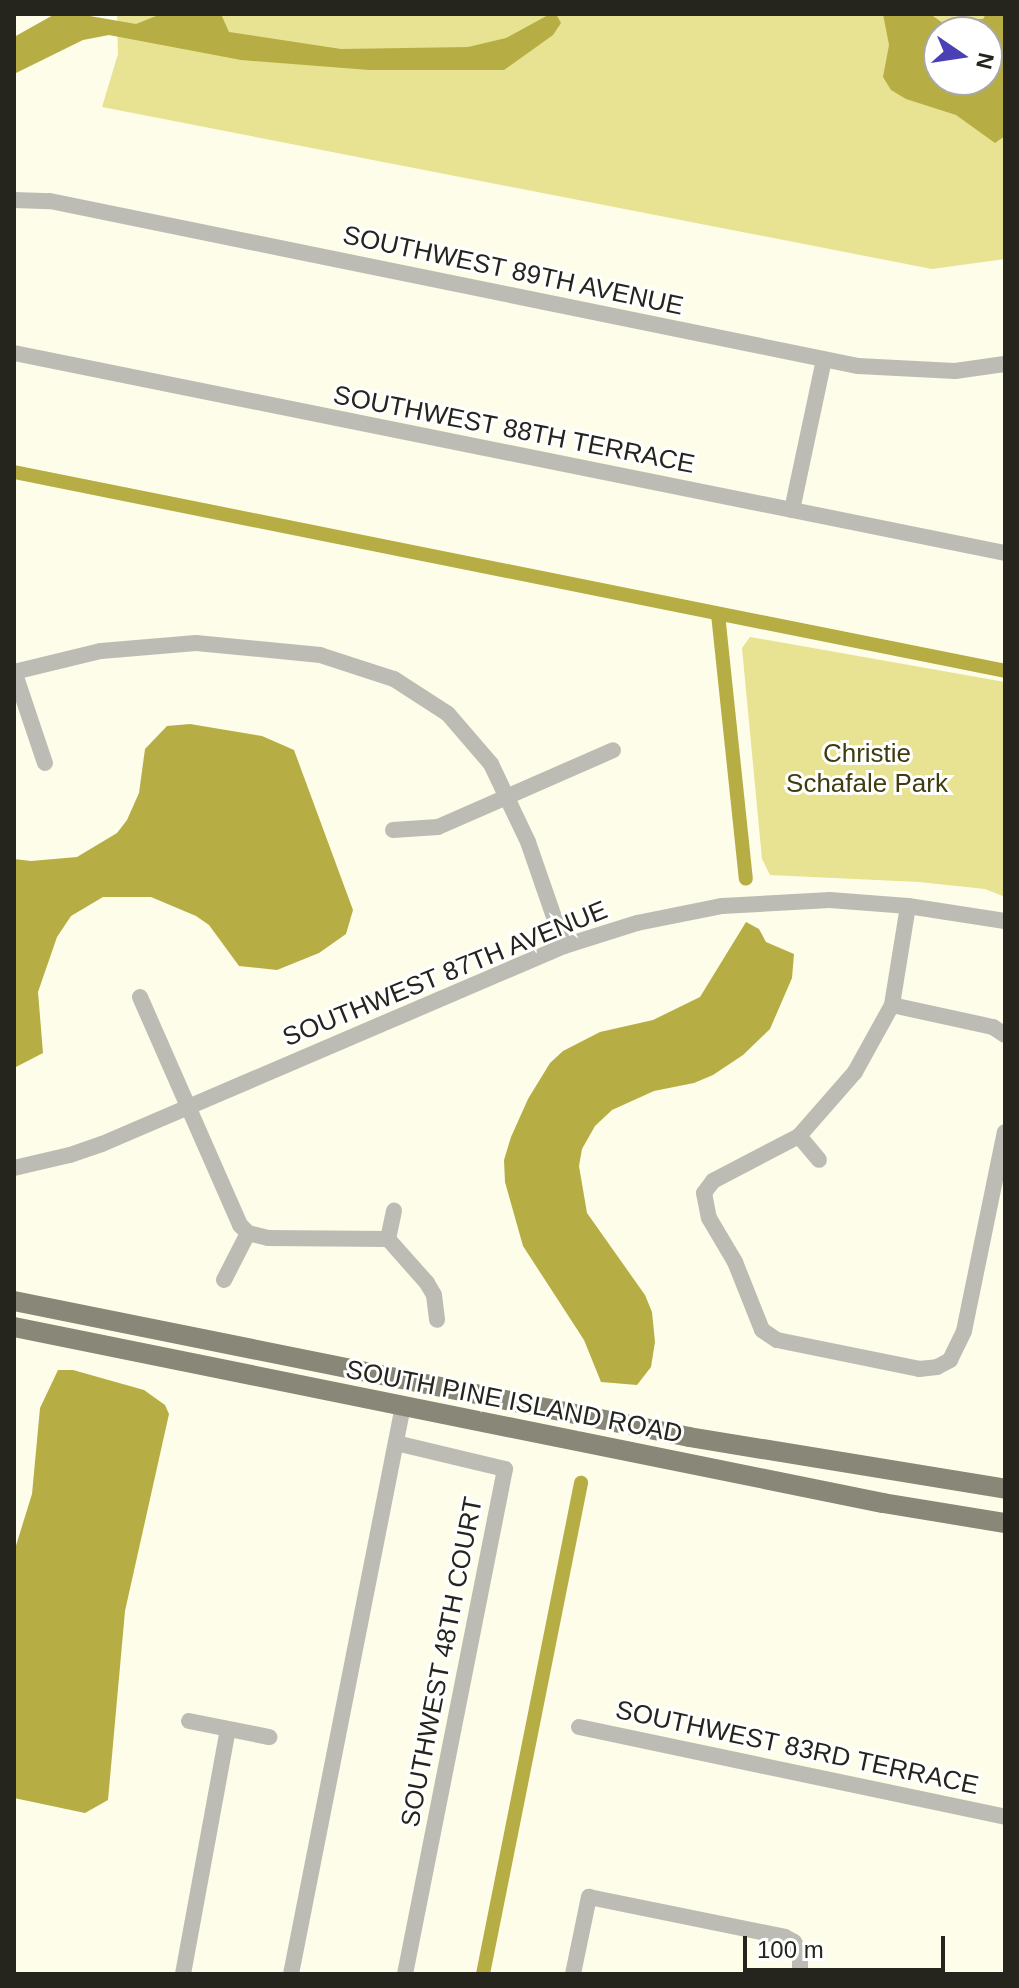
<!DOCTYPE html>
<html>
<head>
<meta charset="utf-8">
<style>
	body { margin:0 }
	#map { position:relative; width:1019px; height:1988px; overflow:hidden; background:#fdfde9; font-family:Arial,sans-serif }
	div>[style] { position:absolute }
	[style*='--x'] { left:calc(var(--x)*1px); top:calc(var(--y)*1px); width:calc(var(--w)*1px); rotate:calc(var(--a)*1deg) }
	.green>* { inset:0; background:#e8e392 }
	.water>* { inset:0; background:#b6ae45 }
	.canal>* { height:14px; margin:-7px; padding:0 7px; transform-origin:7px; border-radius:7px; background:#b6ae45 }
	.minor>* { height:16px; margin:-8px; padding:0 8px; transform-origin:8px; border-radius:8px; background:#bcbcb4 }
	.major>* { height:20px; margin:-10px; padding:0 10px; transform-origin:10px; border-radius:10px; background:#888778 }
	span { translate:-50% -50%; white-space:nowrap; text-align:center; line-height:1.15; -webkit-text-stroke:6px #fff; paint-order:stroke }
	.street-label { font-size:26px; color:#25251e }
	.park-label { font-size:26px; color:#3f3c0f }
	.frame { position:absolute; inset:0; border:16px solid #25251e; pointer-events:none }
	.north { position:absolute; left:923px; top:16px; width:80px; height:80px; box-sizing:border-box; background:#fff; border:2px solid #a8a8a5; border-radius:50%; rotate:103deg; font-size:22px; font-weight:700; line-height:32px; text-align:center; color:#25251e }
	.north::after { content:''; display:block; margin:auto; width:28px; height:36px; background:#4b3fb6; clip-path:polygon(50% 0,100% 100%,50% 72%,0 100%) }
	.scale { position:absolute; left:743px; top:1936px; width:202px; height:36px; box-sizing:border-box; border:4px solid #25251e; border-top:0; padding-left:10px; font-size:24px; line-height:28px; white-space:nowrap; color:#25251e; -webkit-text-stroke:6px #fff; paint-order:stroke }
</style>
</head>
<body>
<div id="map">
	<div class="green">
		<div style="clip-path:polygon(evenodd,117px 14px,1005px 14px,1005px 259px,932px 269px,102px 107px,118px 54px,117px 14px,939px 32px,987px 32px,987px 80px,939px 80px,939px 32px)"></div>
		<div style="clip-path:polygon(750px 637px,1005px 682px,1005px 897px,985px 889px,919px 882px,770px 875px,762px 859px,742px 648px)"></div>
	</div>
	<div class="water">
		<div style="clip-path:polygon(55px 14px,84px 15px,136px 24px,161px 14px,221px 14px,229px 32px,341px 49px,468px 47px,506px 38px,550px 14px,556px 14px,561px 23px,553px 35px,504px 70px,369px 70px,241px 60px,109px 35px,83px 40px,14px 74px,14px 37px)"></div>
		<div style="clip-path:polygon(evenodd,883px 14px,930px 14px,950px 28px,966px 19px,983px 19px,986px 14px,1005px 14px,1005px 136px,995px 143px,956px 115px,906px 99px,891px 90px,883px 77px,889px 45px,883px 14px,939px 32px,987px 32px,987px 80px,939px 80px,939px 32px)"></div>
		<div style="clip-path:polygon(190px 724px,262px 736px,294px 750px,353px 910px,346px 934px,319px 953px,277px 970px,239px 966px,209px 925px,196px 916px,151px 897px,103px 897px,71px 916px,57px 937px,38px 992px,43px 1053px,14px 1068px,14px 859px,31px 861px,77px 857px,117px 833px,127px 820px,139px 793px,145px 749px,167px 726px)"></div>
		<div style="clip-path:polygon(746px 922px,759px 929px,766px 942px,794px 954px,792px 978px,770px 1029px,743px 1055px,713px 1075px,694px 1083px,654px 1091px,612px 1110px,595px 1126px,582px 1149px,579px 1166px,587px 1213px,645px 1295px,652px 1312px,655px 1342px,651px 1367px,637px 1385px,601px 1382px,584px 1340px,523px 1246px,505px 1182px,504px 1160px,511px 1137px,528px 1099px,550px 1063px,563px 1051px,600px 1032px,653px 1020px,700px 997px)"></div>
		<div style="clip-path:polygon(58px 1370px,73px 1370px,144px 1390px,165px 1405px,169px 1414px,125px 1611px,108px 1800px,85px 1813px,14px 1798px,14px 1552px,32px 1494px,40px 1408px)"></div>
	</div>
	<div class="canal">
		<div style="--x:14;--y:472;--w:1011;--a:11.35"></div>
		<div style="--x:718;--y:614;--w:266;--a:84"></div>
		<div style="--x:483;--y:1974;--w:501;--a:-78.71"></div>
	</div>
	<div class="minor">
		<div style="--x:14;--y:200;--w:36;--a:2"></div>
		<div style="--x:50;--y:201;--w:825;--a:11.54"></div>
		<div style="--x:858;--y:366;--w:97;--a:3"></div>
		<div style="--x:955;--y:371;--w:50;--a:-8"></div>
		<div style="--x:14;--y:353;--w:1011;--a:11.41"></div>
		<div style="--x:792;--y:510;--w:154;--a:-78"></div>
		<div style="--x:14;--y:671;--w:97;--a:71.4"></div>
		<div style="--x:14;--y:672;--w:89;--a:-13.6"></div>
		<div style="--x:101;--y:651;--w:95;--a:-4.8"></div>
		<div style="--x:196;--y:643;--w:125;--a:5.5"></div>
		<div style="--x:320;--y:655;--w:78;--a:18"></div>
		<div style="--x:394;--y:679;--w:64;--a:32.9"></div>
		<div style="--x:448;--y:714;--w:66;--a:49.3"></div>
		<div style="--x:491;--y:764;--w:86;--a:64.6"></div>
		<div style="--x:528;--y:842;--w:110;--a:70.9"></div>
		<div style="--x:393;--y:830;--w:45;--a:-3.8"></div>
		<div style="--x:438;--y:827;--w:191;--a:-23.7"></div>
		<div style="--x:908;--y:906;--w:100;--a:99.2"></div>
		<div style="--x:892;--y:1005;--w:77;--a:118.9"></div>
		<div style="--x:855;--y:1072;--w:85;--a:131.2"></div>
		<div style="--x:799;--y:1136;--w:97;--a:152.4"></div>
		<div style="--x:713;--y:1181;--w:15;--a:127"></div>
		<div style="--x:704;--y:1193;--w:25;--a:79"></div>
		<div style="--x:709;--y:1218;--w:51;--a:59.4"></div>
		<div style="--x:735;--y:1262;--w:73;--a:68.3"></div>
		<div style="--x:762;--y:1330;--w:18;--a:34"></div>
		<div style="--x:777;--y:1340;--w:145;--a:11.5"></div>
		<div style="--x:919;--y:1369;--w:18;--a:-6"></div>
		<div style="--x:937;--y:1367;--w:15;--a:-28"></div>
		<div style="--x:950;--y:1360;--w:32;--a:-64"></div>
		<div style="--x:964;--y:1331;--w:203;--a:-78.4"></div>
		<div style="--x:140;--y:997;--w:249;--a:66.3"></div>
		<div style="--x:240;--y:1225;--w:11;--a:45"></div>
		<div style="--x:248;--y:1233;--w:21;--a:14"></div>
		<div style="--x:268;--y:1238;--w:120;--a:0.5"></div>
		<div style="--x:388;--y:1239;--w:59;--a:48.4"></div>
		<div style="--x:427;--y:1283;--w:14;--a:60"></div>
		<div style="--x:434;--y:1295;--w:25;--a:83"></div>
		<div style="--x:892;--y:1005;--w:103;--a:12.3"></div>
		<div style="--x:993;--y:1027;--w:14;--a:34"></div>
		<div style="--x:799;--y:1136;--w:31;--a:50"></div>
		<div style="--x:14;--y:1168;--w:57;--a:-13.1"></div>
		<div style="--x:70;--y:1155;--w:34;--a:-19"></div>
		<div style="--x:102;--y:1144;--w:503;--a:-23.2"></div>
		<div style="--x:564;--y:946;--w:77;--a:-17.5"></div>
		<div style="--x:637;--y:923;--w:87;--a:-11.3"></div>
		<div style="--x:722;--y:906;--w:108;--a:-3.2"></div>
		<div style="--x:830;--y:900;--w:78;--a:4.4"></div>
		<div style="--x:908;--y:906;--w:98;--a:8.8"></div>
		<div style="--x:388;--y:1239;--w:29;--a:-78"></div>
		<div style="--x:224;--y:1280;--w:53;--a:-62.9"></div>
		<div style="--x:396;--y:1443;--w:112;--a:13.4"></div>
		<div style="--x:505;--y:1469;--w:515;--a:101.2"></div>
		<div style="--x:189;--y:1721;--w:82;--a:11.3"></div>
		<div style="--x:579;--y:1727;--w:435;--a:11.9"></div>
		<div style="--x:183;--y:1974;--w:248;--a:-79.6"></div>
		<div style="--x:291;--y:1974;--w:579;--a:-78.85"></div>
		<div style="--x:573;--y:1974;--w:79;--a:-78.3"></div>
		<div style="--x:589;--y:1897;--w:200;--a:11.5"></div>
		<div style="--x:785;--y:1937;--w:10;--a:29"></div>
		<div style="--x:794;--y:1942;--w:13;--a:61"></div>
		<div style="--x:800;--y:1953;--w:21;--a:90"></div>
	</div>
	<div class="major">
		<div style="--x:14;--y:1301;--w:689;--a:11.39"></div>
		<div style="--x:689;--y:1437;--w:320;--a:9.3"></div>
		<div style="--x:14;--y:1327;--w:887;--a:11.45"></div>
		<div style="--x:883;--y:1503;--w:124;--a:9.3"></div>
	</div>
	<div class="street-label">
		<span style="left:513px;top:271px;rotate:12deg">SOUTHWEST 89TH AVENUE</span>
		<span style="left:514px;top:430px;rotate:11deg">SOUTHWEST 88TH TERRACE</span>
		<span style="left:445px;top:974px;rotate:-22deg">SOUTHWEST 87TH AVENUE</span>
		<span style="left:514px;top:1402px;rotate:11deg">SOUTH PINE ISLAND ROAD</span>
		<span style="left:442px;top:1662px;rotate:-79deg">SOUTHWEST 48TH COURT</span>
		<span style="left:797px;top:1748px;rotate:12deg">SOUTHWEST 83RD TERRACE</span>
	</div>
	<div class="park-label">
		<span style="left:867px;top:769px">Christie<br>Schafale Park</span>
	</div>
	<div class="frame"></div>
	<div class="north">N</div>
	<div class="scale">100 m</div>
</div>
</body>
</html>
